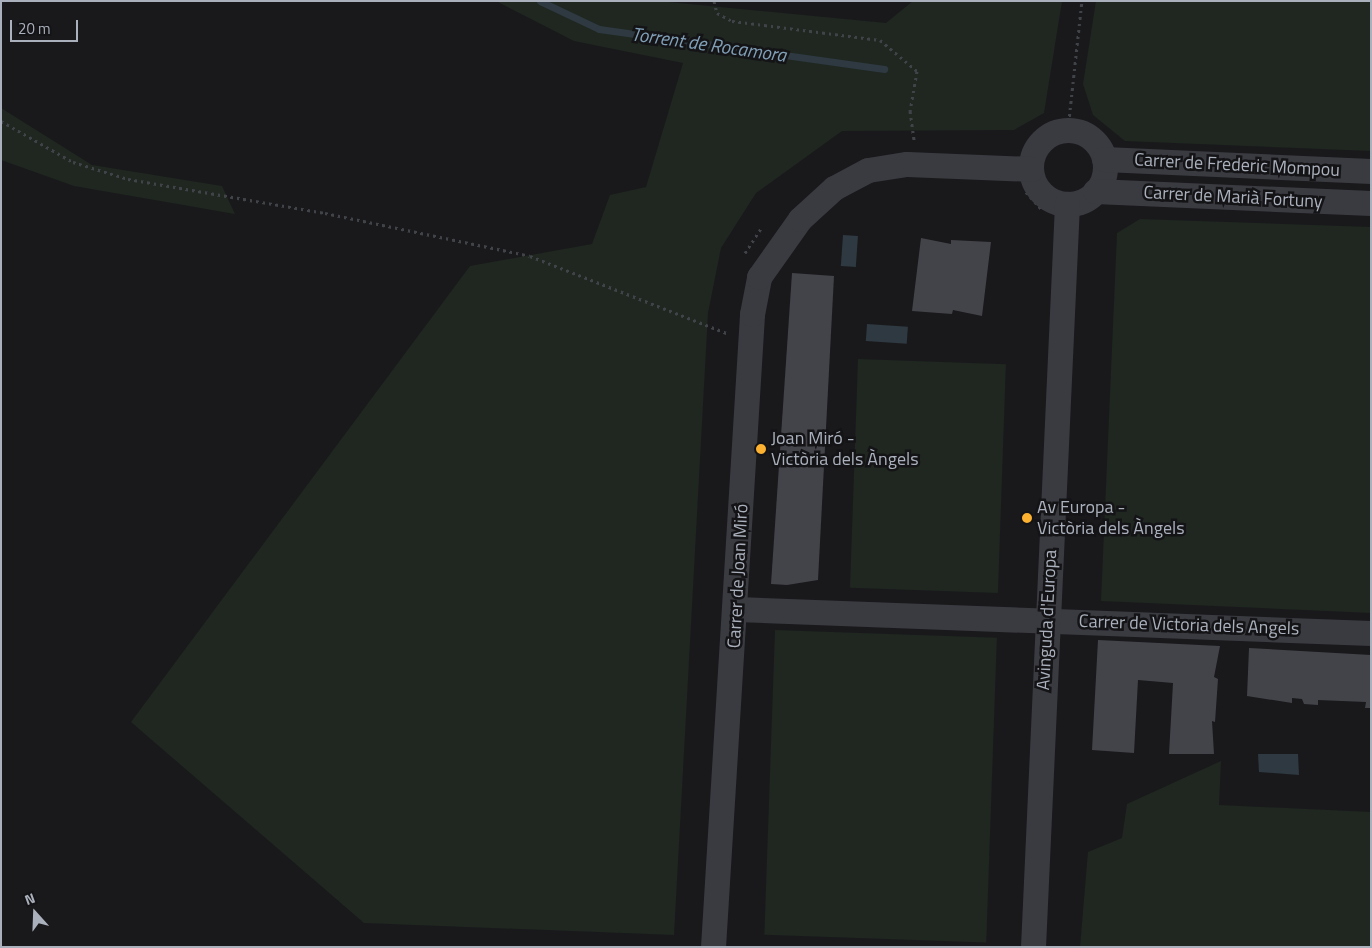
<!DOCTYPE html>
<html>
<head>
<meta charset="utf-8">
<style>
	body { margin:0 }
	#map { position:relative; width:1372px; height:948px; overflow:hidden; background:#19191c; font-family:"Titillium Web",sans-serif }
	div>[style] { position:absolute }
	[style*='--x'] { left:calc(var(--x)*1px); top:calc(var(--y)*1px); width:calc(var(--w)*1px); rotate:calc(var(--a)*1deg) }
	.green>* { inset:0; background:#1f2720; transform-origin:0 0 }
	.water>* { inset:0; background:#2e3941; transform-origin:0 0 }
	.stream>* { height:7px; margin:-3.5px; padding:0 3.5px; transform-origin:3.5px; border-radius:3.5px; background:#2e3941 }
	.building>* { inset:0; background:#434449 }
	.path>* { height:3px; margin-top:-1.5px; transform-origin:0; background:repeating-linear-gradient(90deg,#404348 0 2.5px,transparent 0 6.5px) }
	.minor>* { height:25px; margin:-12.5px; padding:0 12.5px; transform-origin:12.5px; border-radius:12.5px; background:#3a3b41 }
	.minor>.ring { margin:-12.5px; padding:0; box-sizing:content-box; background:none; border:25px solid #3a3b41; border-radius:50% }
	.dots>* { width:14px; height:14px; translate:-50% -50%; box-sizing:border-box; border:2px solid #141417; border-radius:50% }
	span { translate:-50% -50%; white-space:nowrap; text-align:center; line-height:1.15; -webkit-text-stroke:5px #141417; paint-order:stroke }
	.street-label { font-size:18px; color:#abb1bc }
	.poi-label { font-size:18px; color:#abb1bc }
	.left { translate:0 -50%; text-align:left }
	.water-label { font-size:19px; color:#81a0b8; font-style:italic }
	.frame { position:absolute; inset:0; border:2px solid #abb1bc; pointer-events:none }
	.north { position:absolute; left:10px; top:888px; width:50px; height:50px; -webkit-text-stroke:4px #141417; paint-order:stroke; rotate:340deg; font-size:14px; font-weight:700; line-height:20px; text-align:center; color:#abb1bc }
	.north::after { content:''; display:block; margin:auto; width:18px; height:22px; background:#abb1bc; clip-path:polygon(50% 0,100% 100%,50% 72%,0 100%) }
	.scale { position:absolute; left:10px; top:20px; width:68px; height:22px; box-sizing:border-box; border:2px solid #abb1bc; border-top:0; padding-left:6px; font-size:15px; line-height:18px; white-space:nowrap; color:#abb1bc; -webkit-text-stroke:4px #141417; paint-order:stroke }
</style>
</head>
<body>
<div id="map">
	<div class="green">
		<div style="clip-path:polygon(496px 1px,658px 1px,886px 23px,913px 1px,1062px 1px,1044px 113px,1014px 130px,842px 131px,756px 193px,721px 248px,708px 313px,674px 935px,364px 923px,131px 722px,470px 266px,592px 244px,610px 195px,646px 187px,683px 63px,574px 41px)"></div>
		<div style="clip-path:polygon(1096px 1px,1371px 1px,1371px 151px,1125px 141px,1093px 115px,1083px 84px)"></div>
		<div style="clip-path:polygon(1px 108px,92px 165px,222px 186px,235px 214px,74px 186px,1px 160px)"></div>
		<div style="clip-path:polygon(1140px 219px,1371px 227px,1371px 613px,1101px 601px,1117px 233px)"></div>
		<div style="left:858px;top:359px;width:148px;height:229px;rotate:2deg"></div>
		<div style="left:775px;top:630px;width:222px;height:305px;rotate:2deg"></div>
		<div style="clip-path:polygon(1221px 761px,1219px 805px,1371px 812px,1371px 947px,1080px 947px,1088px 852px,1122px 838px,1127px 804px)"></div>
	</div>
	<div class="water">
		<div style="left:843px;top:235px;width:15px;height:31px;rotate:4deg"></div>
		<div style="left:867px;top:324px;width:41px;height:17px;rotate:4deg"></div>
		<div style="clip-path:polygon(1258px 754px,1298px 754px,1299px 775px,1259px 772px)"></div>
	</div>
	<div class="stream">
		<div style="--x:540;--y:1;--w:65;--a:25.4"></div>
		<div style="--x:599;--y:29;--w:288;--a:8"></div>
	</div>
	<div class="building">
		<div style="clip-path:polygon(921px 238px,951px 244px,951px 240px,991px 242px,982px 316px,953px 310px,952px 314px,912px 311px)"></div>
		<div style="clip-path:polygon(792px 273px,834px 276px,818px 580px,787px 585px,771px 584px)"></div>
		<div style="clip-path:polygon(1098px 640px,1220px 646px,1214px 677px,1218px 679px,1215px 722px,1212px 721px,1214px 754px,1169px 754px,1173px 683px,1138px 680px,1134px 753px,1092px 750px)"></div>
		<div style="clip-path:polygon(1249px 648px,1371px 655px,1371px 708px,1365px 708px,1366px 702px,1318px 700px,1318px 705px,1304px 704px,1302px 699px,1292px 698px,1292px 703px,1247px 696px)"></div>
	</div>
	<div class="path">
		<div style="--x:714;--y:1;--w:12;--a:76"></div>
		<div style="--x:717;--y:13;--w:17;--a:28"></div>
		<div style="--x:732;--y:21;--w:149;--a:7.3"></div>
		<div style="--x:880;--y:40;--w:48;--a:40"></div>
		<div style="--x:917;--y:71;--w:41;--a:99.9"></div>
		<div style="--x:910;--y:111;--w:30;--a:82"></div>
		<div style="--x:1;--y:121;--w:83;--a:29.7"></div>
		<div style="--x:73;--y:162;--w:58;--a:17.2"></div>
		<div style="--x:128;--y:179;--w:200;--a:9.8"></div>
		<div style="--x:325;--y:213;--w:209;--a:11.8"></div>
		<div style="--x:530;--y:256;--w:211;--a:21.4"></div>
		<div style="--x:1068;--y:129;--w:129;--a:-83.8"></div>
		<div style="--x:1026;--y:192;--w:24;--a:48"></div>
		<div style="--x:745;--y:253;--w:31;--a:-57"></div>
	</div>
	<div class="minor">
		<div class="ring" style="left:1031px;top:130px;width:49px;height:49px"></div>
		<div style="--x:1104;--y:159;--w:267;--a:2.6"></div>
		<div style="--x:1095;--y:191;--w:276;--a:2.5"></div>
		<div style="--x:737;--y:609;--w:634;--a:2.17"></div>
		<div style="--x:713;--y:947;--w:634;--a:-86.47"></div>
		<div style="--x:752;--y:314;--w:38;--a:-79"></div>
		<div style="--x:759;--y:277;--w:71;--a:-54.7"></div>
		<div style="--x:800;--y:219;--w:46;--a:-42.4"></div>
		<div style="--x:834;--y:188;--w:38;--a:-28"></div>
		<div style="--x:868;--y:170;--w:39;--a:-9"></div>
		<div style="--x:907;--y:164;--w:124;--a:2.3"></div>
		<div style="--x:1033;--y:947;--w:744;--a:-87.38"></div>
	</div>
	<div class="dots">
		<div style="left:761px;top:449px;background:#fcb131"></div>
		<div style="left:1027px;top:518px;background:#fcb131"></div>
	</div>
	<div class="street-label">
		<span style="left:1237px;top:165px;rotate:3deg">Carrer de Frederic Mompou</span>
		<span style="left:1233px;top:197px;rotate:3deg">Carrer de Marià Fortuny</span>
		<span style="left:738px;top:576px;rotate:-87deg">Carrer de Joan Miró</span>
		<span style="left:1047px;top:620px;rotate:-87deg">Avinguda d'Europa</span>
		<span style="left:1189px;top:625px;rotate:2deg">Carrer de Victoria dels Angels</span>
	</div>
	<div class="poi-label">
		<span class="left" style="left:771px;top:449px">Joan Miró -<br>Victòria dels Àngels</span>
		<span class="left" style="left:1037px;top:518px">Av Europa -<br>Victòria dels Àngels</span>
	</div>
	<div class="water-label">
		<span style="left:709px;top:44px;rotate:8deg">Torrent de Rocamora</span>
	</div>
	<div class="frame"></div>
	<div class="north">N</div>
	<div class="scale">20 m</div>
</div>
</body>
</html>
